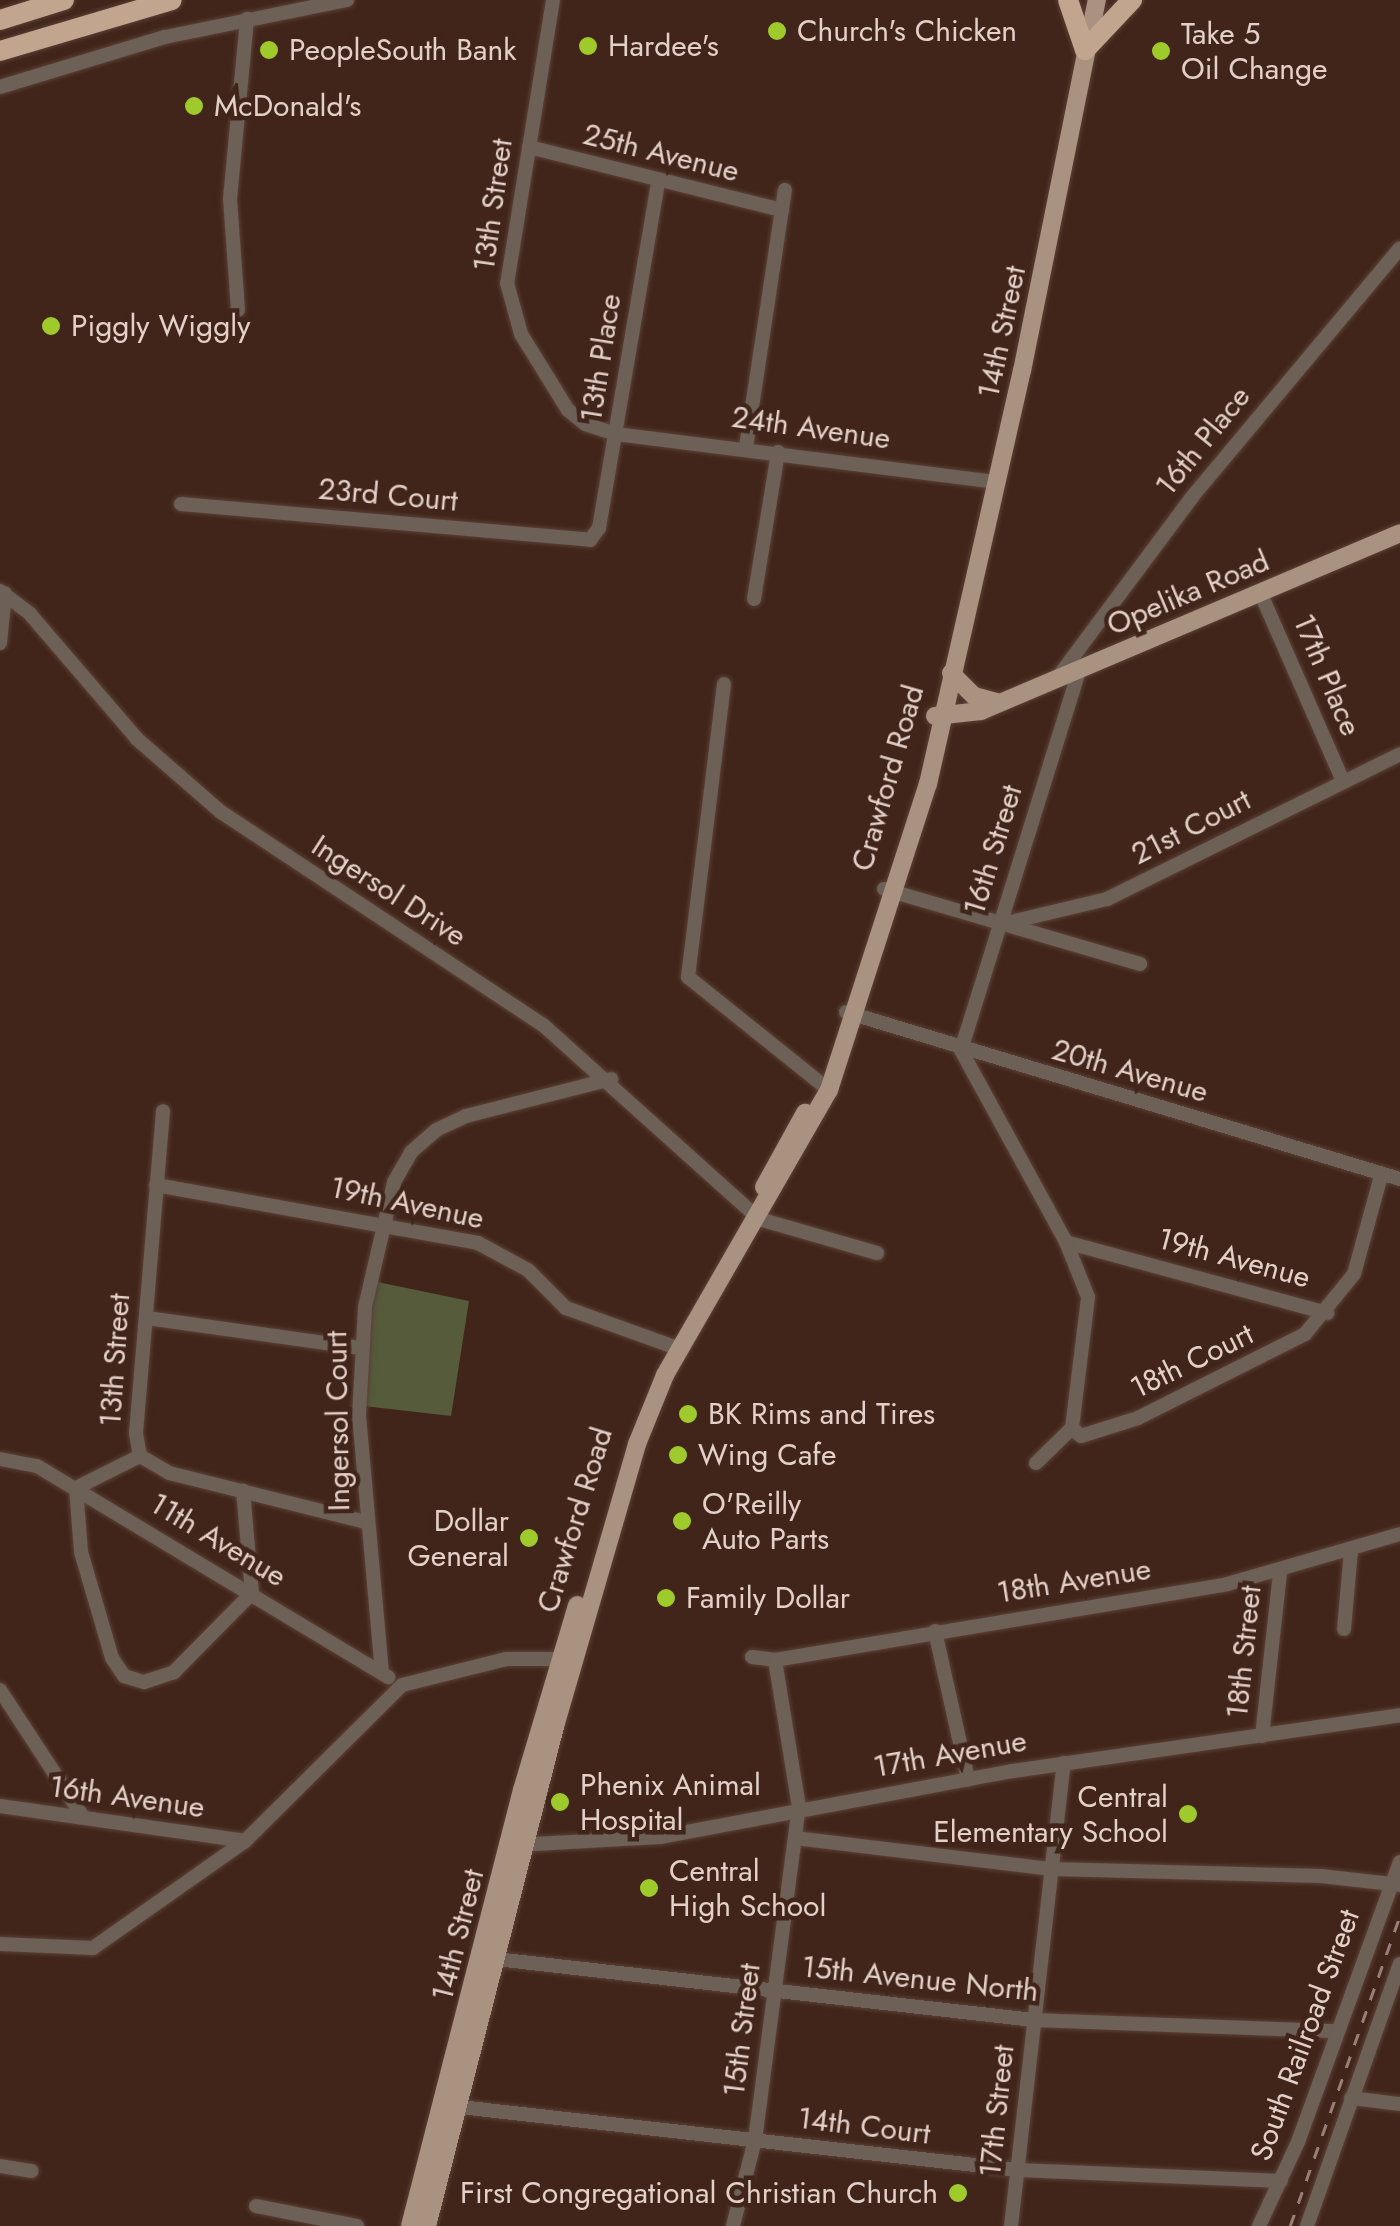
<!DOCTYPE html>
<html>
<head>
<meta charset="utf-8">
<style>
	body { margin:0 }
	#map { position:relative; width:1400px; height:2226px; overflow:hidden; background:#41251a; font-family:Jost,sans-serif }
	div>[style] { position:absolute }
	[style*='--x'] { left:calc(var(--x)*1px); top:calc(var(--y)*1px); width:calc(var(--w)*1px); rotate:calc(var(--a)*1deg) }
	.green>* { inset:0; background:#555b3b }
	.roads { filter:drop-shadow(0 0 2px #5b4036) drop-shadow(0 0 2px #5b4036) }
	.minor>* { height:14px; margin:-7px; padding:0 7px; transform-origin:7px; border-radius:7px; background:#6c6057 }
	.major>* { height:18px; margin:-9px; padding:0 9px; transform-origin:9px; border-radius:9px; background:#a9927f }
	.highway>* { height:20px; margin:-10px; padding:0 10px; transform-origin:10px; border-radius:10px; background:#c2a58e }
	.rail>* { height:2.5px; margin-top:-1.25px; transform-origin:0; background:repeating-linear-gradient(90deg,#978077 0 12px,transparent 0 24px) }
	.dots>* { width:28px; height:28px; translate:-50% -50%; box-sizing:border-box; border:5px solid #41251a; border-radius:50% }
	span { translate:-50% -50%; white-space:nowrap; text-align:center; line-height:1.15; -webkit-text-stroke:9px #41251a; paint-order:stroke }
	.poi-label { font-size:30px; color:#e3d0c9 }
	.left { translate:0 -50%; text-align:left }
	.right { translate:-100% -50%; text-align:right }
	.street-label { font-size:30px; color:#e3d0c9 }
</style>
</head>
<body>
<div id="map">
	<div class="green">
		<div style="clip-path:polygon(373px 1281px,469px 1301px,451px 1416px,364px 1406px)"></div>
	</div>
	<div class="roads">
		<div class="minor">
			<div style="--x:553;--y:0;--w:287;--a:99.2"></div>
			<div style="--x:507;--y:283;--w:53;--a:74.6"></div>
			<div style="--x:521;--y:334;--w:89;--a:58.3"></div>
			<div style="--x:568;--y:410;--w:22;--a:39"></div>
			<div style="--x:585;--y:424;--w:33;--a:18"></div>
			<div style="--x:616;--y:434;--w:384;--a:7.2"></div>
			<div style="--x:0;--y:87;--w:172;--a:-16.9"></div>
			<div style="--x:165;--y:37;--w:186;--a:-11.5"></div>
			<div style="--x:529;--y:147;--w:261;--a:14"></div>
			<div style="--x:238;--y:310;--w:111;--a:-94.1"></div>
			<div style="--x:230;--y:199;--w:181;--a:-84.6"></div>
			<div style="--x:746;--y:447;--w:260;--a:-81.4"></div>
			<div style="--x:181;--y:504;--w:411;--a:5"></div>
			<div style="--x:590;--y:540;--w:15;--a:-53"></div>
			<div style="--x:599;--y:528;--w:351;--a:-80.3"></div>
			<div style="--x:0;--y:591;--w:38;--a:37"></div>
			<div style="--x:30;--y:614;--w:165;--a:49.4"></div>
			<div style="--x:137;--y:739;--w:111;--a:41"></div>
			<div style="--x:221;--y:812;--w:386;--a:33.5"></div>
			<div style="--x:543;--y:1025;--w:290;--a:41.9"></div>
			<div style="--x:759;--y:1219;--w:123;--a:16.1"></div>
			<div style="--x:1260;--y:592;--w:206;--a:66.3"></div>
			<div style="--x:754;--y:599;--w:149;--a:-80.7"></div>
			<div style="--x:0;--y:643;--w:50;--a:-84.3"></div>
			<div style="--x:1058;--y:677;--w:224;--a:-53.3"></div>
			<div style="--x:1192;--y:497;--w:324;--a:-50.1"></div>
			<div style="--x:724;--y:684;--w:295;--a:97"></div>
			<div style="--x:688;--y:977;--w:181;--a:38.7"></div>
			<div style="--x:884;--y:889;--w:267;--a:16.3"></div>
			<div style="--x:998;--y:925;--w:112;--a:-13.4"></div>
			<div style="--x:1107;--y:899;--w:327;--a:-26.3"></div>
			<div style="--x:846;--y:1012;--w:579;--a:16.78"></div>
			<div style="--x:156;--y:1185;--w:327;--a:10.2"></div>
			<div style="--x:478;--y:1243;--w:57;--a:28.4"></div>
			<div style="--x:528;--y:1270;--w:54;--a:45"></div>
			<div style="--x:566;--y:1308;--w:121;--a:19.8"></div>
			<div style="--x:1066;--y:1242;--w:271;--a:15.2"></div>
			<div style="--x:147;--y:1318;--w:215;--a:8"></div>
			<div style="--x:1072;--y:1428;--w:12;--a:42"></div>
			<div style="--x:1081;--y:1436;--w:60;--a:-17.5"></div>
			<div style="--x:1138;--y:1418;--w:187;--a:-26.7"></div>
			<div style="--x:1305;--y:1334;--w:77;--a:-50.8"></div>
			<div style="--x:1354;--y:1274;--w:102;--a:-74.6"></div>
			<div style="--x:140;--y:1456;--w:23;--a:-100"></div>
			<div style="--x:136;--y:1433;--w:323;--a:-85.2"></div>
			<div style="--x:140;--y:1456;--w:34;--a:30"></div>
			<div style="--x:169;--y:1473;--w:203;--a:14"></div>
			<div style="--x:0;--y:1459;--w:38;--a:11"></div>
			<div style="--x:37;--y:1466;--w:410;--a:31"></div>
			<div style="--x:1036;--y:1463;--w:50;--a:-44.2"></div>
			<div style="--x:1072;--y:1428;--w:132;--a:-83"></div>
			<div style="--x:1088;--y:1297;--w:59;--a:-111.8"></div>
			<div style="--x:1066;--y:1242;--w:219;--a:-118.7"></div>
			<div style="--x:961;--y:1050;--w:400;--a:-72.7"></div>
			<div style="--x:76;--y:1488;--w:64;--a:85.5"></div>
			<div style="--x:81;--y:1552;--w:110;--a:73.7"></div>
			<div style="--x:112;--y:1658;--w:22;--a:56"></div>
			<div style="--x:124;--y:1676;--w:21;--a:17"></div>
			<div style="--x:144;--y:1682;--w:32;--a:-18"></div>
			<div style="--x:174;--y:1672;--w:111;--a:-45.4"></div>
			<div style="--x:252;--y:1593;--w:103;--a:-95"></div>
			<div style="--x:76;--y:1488;--w:72;--a:-26.6"></div>
			<div style="--x:1344;--y:1629;--w:79;--a:-84.9"></div>
			<div style="--x:935;--y:1631;--w:152;--a:77.4"></div>
			<div style="--x:752;--y:1657;--w:23;--a:7"></div>
			<div style="--x:775;--y:1660;--w:458;--a:-9.5"></div>
			<div style="--x:1227;--y:1584;--w:180;--a:-16.1"></div>
			<div style="--x:382;--y:1673;--w:258;--a:-95.1"></div>
			<div style="--x:359;--y:1416;--w:109;--a:-86.8"></div>
			<div style="--x:365;--y:1307;--w:128;--a:-76.9"></div>
			<div style="--x:394;--y:1182;--w:34;--a:-60"></div>
			<div style="--x:411;--y:1152;--w:33;--a:-41"></div>
			<div style="--x:436;--y:1130;--w:33;--a:-25"></div>
			<div style="--x:466;--y:1116;--w:150;--a:-14.3"></div>
			<div style="--x:0;--y:1690;--w:152;--a:56.8"></div>
			<div style="--x:1262;--y:1736;--w:164;--a:-83.7"></div>
			<div style="--x:0;--y:1806;--w:247;--a:8.1"></div>
			<div style="--x:518;--y:1837;--w:18;--a:22"></div>
			<div style="--x:535;--y:1844;--w:125;--a:-3.2"></div>
			<div style="--x:660;--y:1837;--w:359;--a:-10.6"></div>
			<div style="--x:1013;--y:1771;--w:391;--a:-8.2"></div>
			<div style="--x:795;--y:1838;--w:259;--a:6.9"></div>
			<div style="--x:1052;--y:1869;--w:269;--a:1.5"></div>
			<div style="--x:1321;--y:1876;--w:80;--a:6.5"></div>
			<div style="--x:0;--y:1944;--w:93;--a:2.5"></div>
			<div style="--x:93;--y:1948;--w:186;--a:-35.1"></div>
			<div style="--x:245;--y:1841;--w:221;--a:-44.8"></div>
			<div style="--x:402;--y:1685;--w:107;--a:-14"></div>
			<div style="--x:506;--y:1659;--w:62;--a:0"></div>
			<div style="--x:487;--y:1958;--w:551;--a:6.47"></div>
			<div style="--x:1034;--y:2020;--w:304;--a:2.1"></div>
			<div style="--x:1351;--y:2098;--w:49;--a:7"></div>
			<div style="--x:451;--y:2106;--w:572;--a:6.43"></div>
			<div style="--x:1019;--y:2170;--w:262;--a:2.4"></div>
			<div style="--x:0;--y:2166;--w:32;--a:9"></div>
			<div style="--x:256;--y:2206;--w:103;--a:11.2"></div>
			<div style="--x:733;--y:2226;--w:89;--a:-75.7"></div>
			<div style="--x:755;--y:2140;--w:336;--a:-82.5"></div>
			<div style="--x:799;--y:1807;--w:149;--a:-99.3"></div>
			<div style="--x:1011;--y:2226;--w:466;--a:-83.5"></div>
			<div style="--x:1259;--y:2226;--w:93;--a:-65.1"></div>
			<div style="--x:1298;--y:2142;--w:298;--a:-70"></div>
			<div style="--x:1307;--y:2226;--w:278;--a:-70.5"></div>
		</div>
		<div class="major">
			<div style="--x:951;--y:673;--w:33;--a:45"></div>
			<div style="--x:974;--y:696;--w:24;--a:15"></div>
			<div style="--x:935;--y:716;--w:46;--a:-6.2"></div>
			<div style="--x:981;--y:711;--w:455;--a:-23"></div>
			<div style="--x:764;--y:1187;--w:85;--a:-61"></div>
			<div style="--x:410;--y:2226;--w:450;--a:-75.6"></div>
			<div style="--x:522;--y:1790;--w:193;--a:-73.4"></div>
			<div style="--x:427;--y:2226;--w:519;--a:-75.62"></div>
			<div style="--x:556;--y:1723;--w:291;--a:-73.8"></div>
			<div style="--x:637;--y:1444;--w:74;--a:-67.9"></div>
			<div style="--x:665;--y:1375;--w:329;--a:-60.1"></div>
			<div style="--x:829;--y:1090;--w:322;--a:-72.1"></div>
			<div style="--x:928;--y:784;--w:424;--a:-77.2"></div>
			<div style="--x:1022;--y:371;--w:379;--a:-78.6"></div>
		</div>
		<div class="highway">
			<div style="--x:1068;--y:0;--w:53;--a:71.2"></div>
			<div style="--x:0;--y:20;--w:67;--a:-17.4"></div>
			<div style="--x:1085;--y:50;--w:69;--a:-46.8"></div>
			<div style="--x:0;--y:51;--w:179;--a:-16.5"></div>
		</div>
	</div>
	<div class="rail">
		<div style="--x:1290;--y:2226;--w:330;--a:-70.5"></div>
	</div>
	<div class="dots">
		<div style="left:777px;top:31px;background:#9fca2c"></div>
		<div style="left:588px;top:46px;background:#9fca2c"></div>
		<div style="left:269px;top:50px;background:#9fca2c"></div>
		<div style="left:1161px;top:51px;background:#9fca2c"></div>
		<div style="left:194px;top:106px;background:#9fca2c"></div>
		<div style="left:51px;top:326px;background:#9fca2c"></div>
		<div style="left:688px;top:1414px;background:#9fca2c"></div>
		<div style="left:678px;top:1455px;background:#9fca2c"></div>
		<div style="left:682px;top:1521px;background:#9fca2c"></div>
		<div style="left:529px;top:1538px;background:#9fca2c"></div>
		<div style="left:666px;top:1598px;background:#9fca2c"></div>
		<div style="left:560px;top:1802px;background:#9fca2c"></div>
		<div style="left:1188px;top:1814px;background:#9fca2c"></div>
		<div style="left:649px;top:1888px;background:#9fca2c"></div>
		<div style="left:958px;top:2193px;background:#9fca2c"></div>
	</div>
	<div class="poi-label">
		<span class="left" style="left:797px;top:31px">Church's Chicken</span>
		<span class="left" style="left:1181px;top:51px">Take 5<br>Oil Change</span>
		<span class="left" style="left:608px;top:46px">Hardee's</span>
		<span class="left" style="left:289px;top:50px">PeopleSouth Bank</span>
		<span class="left" style="left:214px;top:106px">McDonald's</span>
		<span class="left" style="left:71px;top:326px">Piggly Wiggly</span>
		<span class="left" style="left:708px;top:1414px">BK Rims and Tires</span>
		<span class="left" style="left:698px;top:1455px">Wing Cafe</span>
		<span class="left" style="left:702px;top:1521px">O'Reilly<br>Auto Parts</span>
		<span class="right" style="left:509px;top:1538px">Dollar<br>General</span>
		<span class="left" style="left:686px;top:1598px">Family Dollar</span>
		<span class="left" style="left:580px;top:1802px">Phenix Animal<br>Hospital</span>
		<span class="right" style="left:1168px;top:1814px">Central<br>Elementary School</span>
		<span class="left" style="left:669px;top:1888px">Central<br>High School</span>
		<span class="right" style="left:938px;top:2193px">First Congregational Christian Church</span>
	</div>
	<div class="street-label">
		<span style="left:661px;top:153px;rotate:14deg">25th Avenue</span>
		<span style="left:493px;top:205px;rotate:-82deg">13th Street</span>
		<span style="left:1002px;top:332px;rotate:-78deg">14th Street</span>
		<span style="left:601px;top:358px;rotate:-81deg">13th Place</span>
		<span style="left:811px;top:428px;rotate:8deg">24th Avenue</span>
		<span style="left:1203px;top:441px;rotate:-51deg">16th Place</span>
		<span style="left:388px;top:495px;rotate:5deg">23rd Court</span>
		<span style="left:1188px;top:593px;rotate:-23deg">Opelika Road</span>
		<span style="left:1327px;top:675px;rotate:67deg">17th Place</span>
		<span style="left:888px;top:778px;rotate:-74deg">Crawford Road</span>
		<span style="left:1191px;top:827px;rotate:-27deg">21st Court</span>
		<span style="left:993px;top:850px;rotate:-73deg">16th Street</span>
		<span style="left:389px;top:891px;rotate:33deg">Ingersol Drive</span>
		<span style="left:1130px;top:1071px;rotate:16deg">20th Avenue</span>
		<span style="left:407px;top:1203px;rotate:12deg">19th Avenue</span>
		<span style="left:1234px;top:1258px;rotate:15deg">19th Avenue</span>
		<span style="left:115px;top:1360px;rotate:-86deg">13th Street</span>
		<span style="left:1192px;top:1361px;rotate:-26deg">18th Court</span>
		<span style="left:338px;top:1421px;rotate:-91deg">Ingersol Court</span>
		<span style="left:575px;top:1520px;rotate:-73deg">Crawford Road</span>
		<span style="left:218px;top:1540px;rotate:31deg">11th Avenue</span>
		<span style="left:1074px;top:1581px;rotate:-9deg">18th Avenue</span>
		<span style="left:1244px;top:1652px;rotate:-84deg">18th Street</span>
		<span style="left:950px;top:1754px;rotate:-10deg">17th Avenue</span>
		<span style="left:127px;top:1797px;rotate:8deg">16th Avenue</span>
		<span style="left:458px;top:1935px;rotate:-76deg">14th Street</span>
		<span style="left:920px;top:1979px;rotate:6deg">15th Avenue North</span>
		<span style="left:742px;top:2030px;rotate:-83deg">15th Street</span>
		<span style="left:1305px;top:2035px;rotate:-70deg">South Railroad Street</span>
		<span style="left:997px;top:2111px;rotate:-84deg">17th Street</span>
		<span style="left:864px;top:2126px;rotate:7deg">14th Court</span>
	</div>
</div>
</body>
</html>
